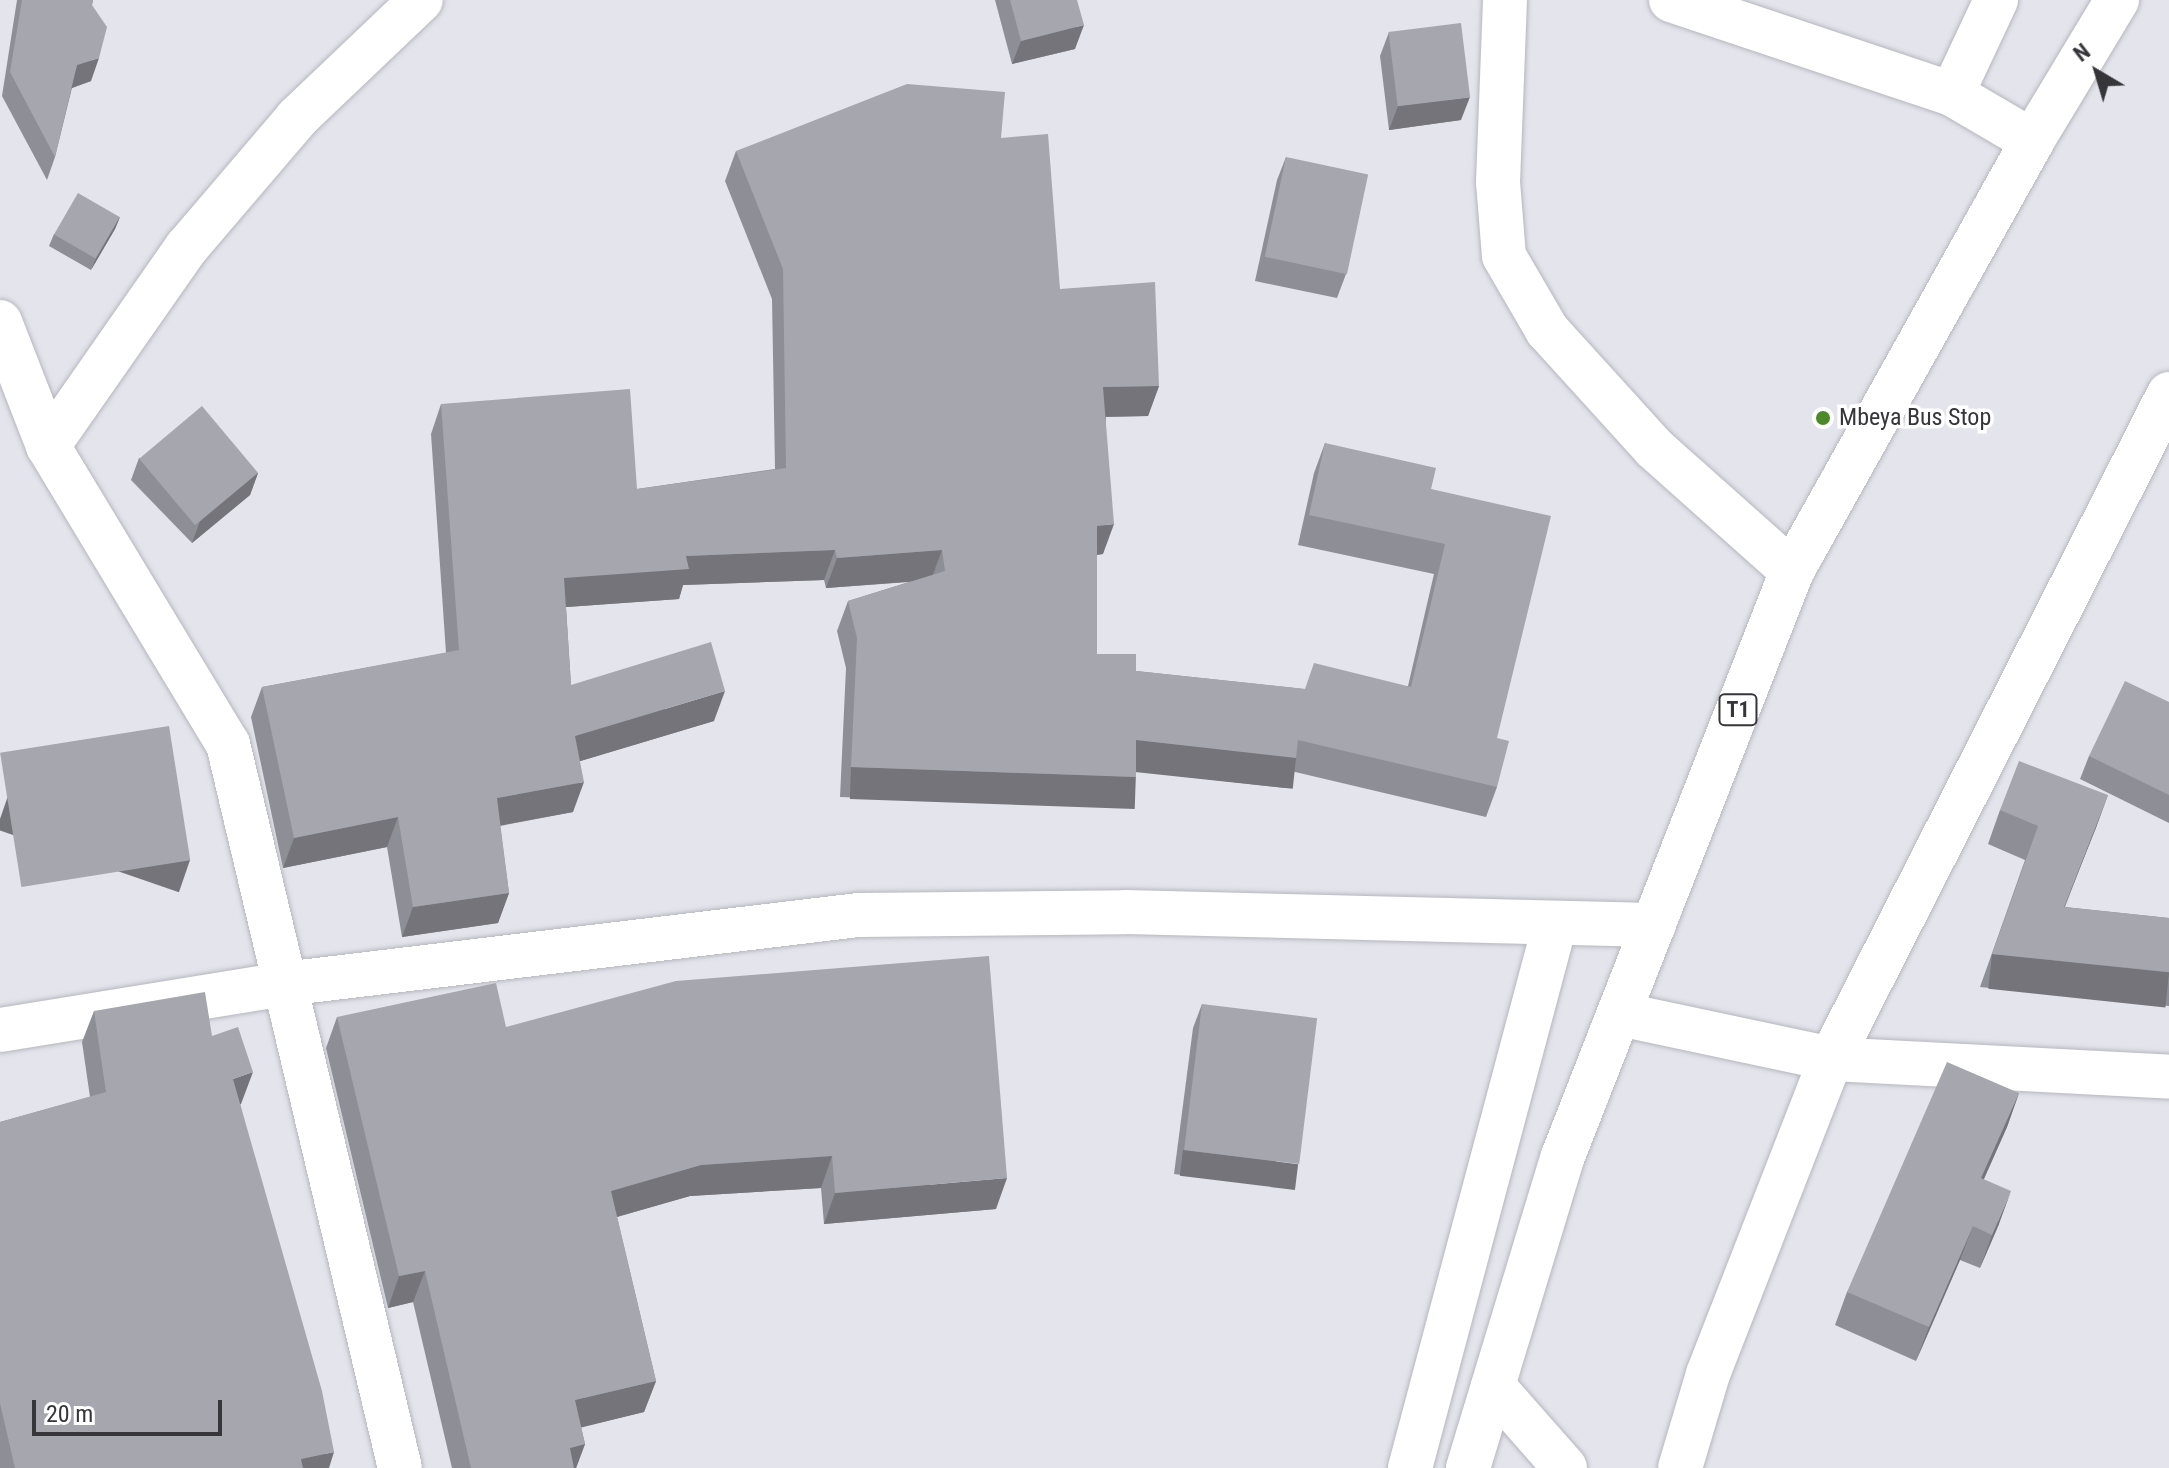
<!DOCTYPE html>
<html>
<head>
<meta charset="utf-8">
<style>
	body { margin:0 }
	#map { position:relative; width:2169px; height:1468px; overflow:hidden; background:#e3e4ec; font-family:"Roboto Condensed",sans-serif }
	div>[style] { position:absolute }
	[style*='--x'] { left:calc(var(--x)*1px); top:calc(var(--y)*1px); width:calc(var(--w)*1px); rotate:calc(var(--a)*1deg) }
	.roads { filter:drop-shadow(0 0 2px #b6b6be) drop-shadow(0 0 2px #b6b6be) }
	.street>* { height:44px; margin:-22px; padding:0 22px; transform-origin:22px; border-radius:22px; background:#fff }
	.highway>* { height:44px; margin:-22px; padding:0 22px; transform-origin:22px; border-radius:22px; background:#fff }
	.wall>* { inset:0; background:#8e8f96 }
	.shaded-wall>* { inset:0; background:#74747a; transform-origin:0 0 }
	.building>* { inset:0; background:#a5a6ae; transform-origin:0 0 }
	.dots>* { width:22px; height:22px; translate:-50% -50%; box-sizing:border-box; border:4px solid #fff; border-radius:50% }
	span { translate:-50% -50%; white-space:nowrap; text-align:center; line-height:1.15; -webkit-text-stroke:7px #fff; paint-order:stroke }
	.shield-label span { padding:2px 6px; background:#fff; border:2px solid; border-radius:6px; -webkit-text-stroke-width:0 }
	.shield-label { font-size:22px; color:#36363a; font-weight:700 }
	.poi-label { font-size:24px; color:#36363a }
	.left { translate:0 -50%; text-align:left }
	.north { position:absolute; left:2057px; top:32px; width:80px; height:80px; -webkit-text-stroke:6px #fff; paint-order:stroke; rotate:322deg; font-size:22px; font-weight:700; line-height:32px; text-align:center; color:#36363a }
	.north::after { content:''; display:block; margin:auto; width:28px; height:36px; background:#36363a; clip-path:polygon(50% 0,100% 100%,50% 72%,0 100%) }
	.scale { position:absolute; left:32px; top:1400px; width:190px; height:36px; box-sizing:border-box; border:4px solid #36363a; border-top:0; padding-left:10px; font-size:24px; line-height:28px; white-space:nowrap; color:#36363a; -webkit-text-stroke:6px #fff; paint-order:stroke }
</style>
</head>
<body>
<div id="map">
	<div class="roads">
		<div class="street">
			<div style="--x:1505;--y:0;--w:182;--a:92.2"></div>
			<div style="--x:1498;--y:182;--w:74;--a:85.4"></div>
			<div style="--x:1504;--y:256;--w:86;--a:59.8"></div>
			<div style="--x:1547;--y:330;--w:159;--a:47.8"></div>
			<div style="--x:1654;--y:448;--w:185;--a:41.7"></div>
			<div style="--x:1671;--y:0;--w:296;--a:18.5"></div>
			<div style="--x:1952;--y:94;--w:93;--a:30.4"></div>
			<div style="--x:1952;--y:94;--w:104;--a:-64.9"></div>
			<div style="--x:0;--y:322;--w:133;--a:68.8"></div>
			<div style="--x:48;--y:446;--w:348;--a:58.9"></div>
			<div style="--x:228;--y:744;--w:744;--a:76.64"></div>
			<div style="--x:48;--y:446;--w:243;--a:-55.1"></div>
			<div style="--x:187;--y:247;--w:170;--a:-49.5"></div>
			<div style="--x:297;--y:118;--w:171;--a:-43.6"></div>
			<div style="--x:1620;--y:1014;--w:216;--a:12"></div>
			<div style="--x:1831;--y:1059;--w:338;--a:3"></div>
			<div style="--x:0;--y:1030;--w:288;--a:-9.2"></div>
			<div style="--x:284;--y:984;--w:578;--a:-6.85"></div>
			<div style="--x:858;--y:915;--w:268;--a:-0.6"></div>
			<div style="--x:1126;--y:912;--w:528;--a:1.41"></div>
			<div style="--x:1493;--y:1386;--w:109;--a:48.7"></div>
			<div style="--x:1410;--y:1468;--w:563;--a:-75.08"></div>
			<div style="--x:1680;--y:1468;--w:98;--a:-73.4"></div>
			<div style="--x:1708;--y:1374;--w:338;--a:-68.7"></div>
			<div style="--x:1831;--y:1059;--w:746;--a:-63.06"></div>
		</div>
		<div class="highway">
			<div style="--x:1468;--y:1468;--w:326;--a:-73.1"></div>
			<div style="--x:1563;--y:1156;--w:628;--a:-68.62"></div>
			<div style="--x:1792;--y:571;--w:492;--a:-60.8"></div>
			<div style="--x:2032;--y:141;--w:165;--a:-58.9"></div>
		</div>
	</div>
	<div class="wall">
		<div style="clip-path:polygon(17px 0,93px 0,92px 5px,91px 81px,72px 88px,55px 157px,47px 180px,2px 96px)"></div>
		<div style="clip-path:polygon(995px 0,1077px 0,1075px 49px,1012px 64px)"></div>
		<div style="clip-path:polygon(1389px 32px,1461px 120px,1389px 130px,1380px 56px)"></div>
		<div style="clip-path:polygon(1001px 138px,1060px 289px,1159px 386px,1148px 416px,1106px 417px,1103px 554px,1097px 555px,1097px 654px,1136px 671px,1304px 689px,1408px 686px,1434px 574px,1298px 545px,1314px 473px,1325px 443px,1431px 489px,1497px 738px,1497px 787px,1486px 817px,1291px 771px,1285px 788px,1136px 771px,1125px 807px,840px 797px,846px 668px,837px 631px,848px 601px,909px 582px,826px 588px,824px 580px,683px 585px,679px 599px,566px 607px,571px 685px,714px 721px,580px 761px,573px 812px,500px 826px,509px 893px,498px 923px,402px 937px,387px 847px,283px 868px,251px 717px,262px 687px,446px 653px,431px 434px,441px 404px,637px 489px,775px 469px,772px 299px,725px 181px,736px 151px)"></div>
		<div style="clip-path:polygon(1286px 157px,1346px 274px,1337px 298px,1255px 281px,1277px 180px)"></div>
		<div style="clip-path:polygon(120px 217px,115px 229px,91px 270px,49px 246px,54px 234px)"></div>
		<div style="clip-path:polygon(139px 458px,258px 473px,250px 495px,192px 543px,131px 480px)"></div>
		<div style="clip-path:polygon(2169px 702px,2169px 823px,2080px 779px,2089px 756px)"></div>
		<div style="clip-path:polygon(2108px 795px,2065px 907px,2169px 918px,2169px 1006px,1980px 987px,2025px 860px,1988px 844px,2000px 810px)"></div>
		<div style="clip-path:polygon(1202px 1004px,1289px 1188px,1174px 1174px,1193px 1028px)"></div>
		<div style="clip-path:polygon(94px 1011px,212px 1036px,241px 1104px,240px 1104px,329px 1468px,0 1468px,0 1122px,90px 1097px,82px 1042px)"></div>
		<div style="clip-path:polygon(337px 1017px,506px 1027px,996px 1209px,824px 1224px,821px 1188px,690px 1196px,617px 1217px,656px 1381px,644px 1412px,581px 1427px,585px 1444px,576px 1468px,452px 1468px,413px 1302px,388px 1308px,326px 1048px)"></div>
		<div style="clip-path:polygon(2019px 1093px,2007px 1127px,1984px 1179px,1999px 1224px,1980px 1268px,1960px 1260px,1916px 1361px,1835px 1325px,1847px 1292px)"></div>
	</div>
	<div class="shaded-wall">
		<div style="clip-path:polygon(1084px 25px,1075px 49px,1012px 64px,1021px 41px)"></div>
		<div style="clip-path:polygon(99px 58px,91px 81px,69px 89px,77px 65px)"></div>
		<div style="clip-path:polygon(1470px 97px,1461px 120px,1389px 130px,1398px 106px)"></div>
		<div style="clip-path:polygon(120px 217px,115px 229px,91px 270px,96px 258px)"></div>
		<div style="clip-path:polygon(1159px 386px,1148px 416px,1092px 417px,1103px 387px)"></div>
		<div style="clip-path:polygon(258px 473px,250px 495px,192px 543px,200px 521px)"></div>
		<div style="clip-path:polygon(1114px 524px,1103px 554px,1086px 556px,1097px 526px)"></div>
		<div style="clip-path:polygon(835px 550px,824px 580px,683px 585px,679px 599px,553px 608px,564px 578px,686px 556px)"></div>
		<div style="clip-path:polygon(942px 550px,931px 580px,826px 588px,837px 558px)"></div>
		<div style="clip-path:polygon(725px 691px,714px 721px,564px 766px,575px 736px)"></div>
		<div style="left:1136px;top:740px;width:161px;height:32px;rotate:6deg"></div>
		<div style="left:851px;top:767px;width:285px;height:32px;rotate:2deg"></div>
		<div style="clip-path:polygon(584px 782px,573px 812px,486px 828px,497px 798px)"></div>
		<div style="clip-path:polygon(2108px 795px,2096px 828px,2051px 940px,2064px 907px)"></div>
		<div style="clip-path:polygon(398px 817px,387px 847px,283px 868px,294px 838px)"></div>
		<div style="left:190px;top:860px;width:34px;height:193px;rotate:109deg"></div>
		<div style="clip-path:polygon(509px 893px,498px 923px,402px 937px,413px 907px)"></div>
		<div style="left:1992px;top:954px;width:178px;height:35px;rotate:6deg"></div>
		<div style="clip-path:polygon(253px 1072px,241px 1104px,221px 1110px,233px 1079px)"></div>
		<div style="clip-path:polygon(2019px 1093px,2007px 1127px,1969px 1212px,1981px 1178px)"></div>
		<div style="left:1183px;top:1150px;width:116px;height:26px;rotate:7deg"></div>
		<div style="clip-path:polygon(832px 1156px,821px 1188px,690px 1196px,599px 1222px,611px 1191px,701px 1165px)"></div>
		<div style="clip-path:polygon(1007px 1178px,996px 1209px,824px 1224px,835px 1193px)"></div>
		<div style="clip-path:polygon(2011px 1191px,1999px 1224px,1980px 1268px,1992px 1235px)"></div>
		<div style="clip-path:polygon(1973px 1226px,1960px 1260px,1916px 1361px,1929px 1327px)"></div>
		<div style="clip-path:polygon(425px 1271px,413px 1302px,388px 1308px,399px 1276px)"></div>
		<div style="clip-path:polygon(656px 1381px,644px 1412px,563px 1432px,575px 1400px)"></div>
		<div style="clip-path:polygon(585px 1444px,576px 1468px,562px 1468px,570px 1448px)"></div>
		<div style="clip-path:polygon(334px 1452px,329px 1468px,298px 1468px,301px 1459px)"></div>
	</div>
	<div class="building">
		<div style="clip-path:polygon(22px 0,93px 0,92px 5px,107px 27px,99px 58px,77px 65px,55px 157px,10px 72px)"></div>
		<div style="clip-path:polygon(1010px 0,1077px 0,1084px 25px,1021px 41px)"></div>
		<div style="left:1461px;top:23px;width:75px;height:73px;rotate:83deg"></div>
		<div style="clip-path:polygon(907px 84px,1005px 92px,1001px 138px,1048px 134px,1060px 289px,1155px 282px,1159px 386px,1103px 387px,1114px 524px,1097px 526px,1097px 654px,1136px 654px,1136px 671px,1305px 689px,1314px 663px,1411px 687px,1445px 544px,1309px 515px,1325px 443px,1436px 468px,1431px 489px,1551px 516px,1497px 738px,1509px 741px,1497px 787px,1298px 740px,1296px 758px,1136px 740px,1136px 777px,851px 767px,857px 638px,848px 601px,945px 571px,942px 550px,837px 558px,835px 550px,686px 556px,689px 569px,564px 578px,571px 685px,711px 642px,725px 691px,575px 736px,584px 782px,497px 798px,509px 893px,413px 907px,398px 817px,294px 838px,262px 687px,459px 650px,441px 404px,630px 389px,637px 489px,786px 468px,783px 269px,736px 151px)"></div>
		<div style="left:1286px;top:157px;width:84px;height:102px;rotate:12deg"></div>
		<div style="left:78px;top:193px;width:48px;height:48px;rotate:30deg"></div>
		<div style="left:202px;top:406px;width:87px;height:82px;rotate:50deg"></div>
		<div style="clip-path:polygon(2125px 681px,2169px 702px,2169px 795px,2089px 756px)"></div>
		<div style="left:169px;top:726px;width:136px;height:171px;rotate:81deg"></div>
		<div style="clip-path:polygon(2019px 761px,2108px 795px,2064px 907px,2169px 918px,2169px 972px,1992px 954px,2038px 826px,2000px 810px)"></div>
		<div style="clip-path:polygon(989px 956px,1007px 1178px,835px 1193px,832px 1156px,701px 1165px,611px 1191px,656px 1381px,575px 1400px,585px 1444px,570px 1448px,574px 1468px,471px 1468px,425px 1271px,399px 1276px,337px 1017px,496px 983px,506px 1027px,676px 981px)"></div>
		<div style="clip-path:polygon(205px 992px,212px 1036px,238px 1027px,253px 1072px,233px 1079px,322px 1391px,334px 1452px,301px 1459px,303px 1468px,15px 1468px,0 1403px,0 1122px,106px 1092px,94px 1011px)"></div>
		<div style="left:1202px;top:1004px;width:116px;height:147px;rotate:7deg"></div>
		<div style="clip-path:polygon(1947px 1062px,2019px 1093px,1981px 1178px,2011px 1191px,1992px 1235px,1973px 1226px,1929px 1327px,1847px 1292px)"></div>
	</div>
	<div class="dots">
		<div style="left:1823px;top:418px;background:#4b8929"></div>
	</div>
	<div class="shield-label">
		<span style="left:1738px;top:710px">T1</span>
	</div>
	<div class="poi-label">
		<span class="left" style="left:1839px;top:418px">Mbeya Bus Stop</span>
	</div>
	<div class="north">N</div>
	<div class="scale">20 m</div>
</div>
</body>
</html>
